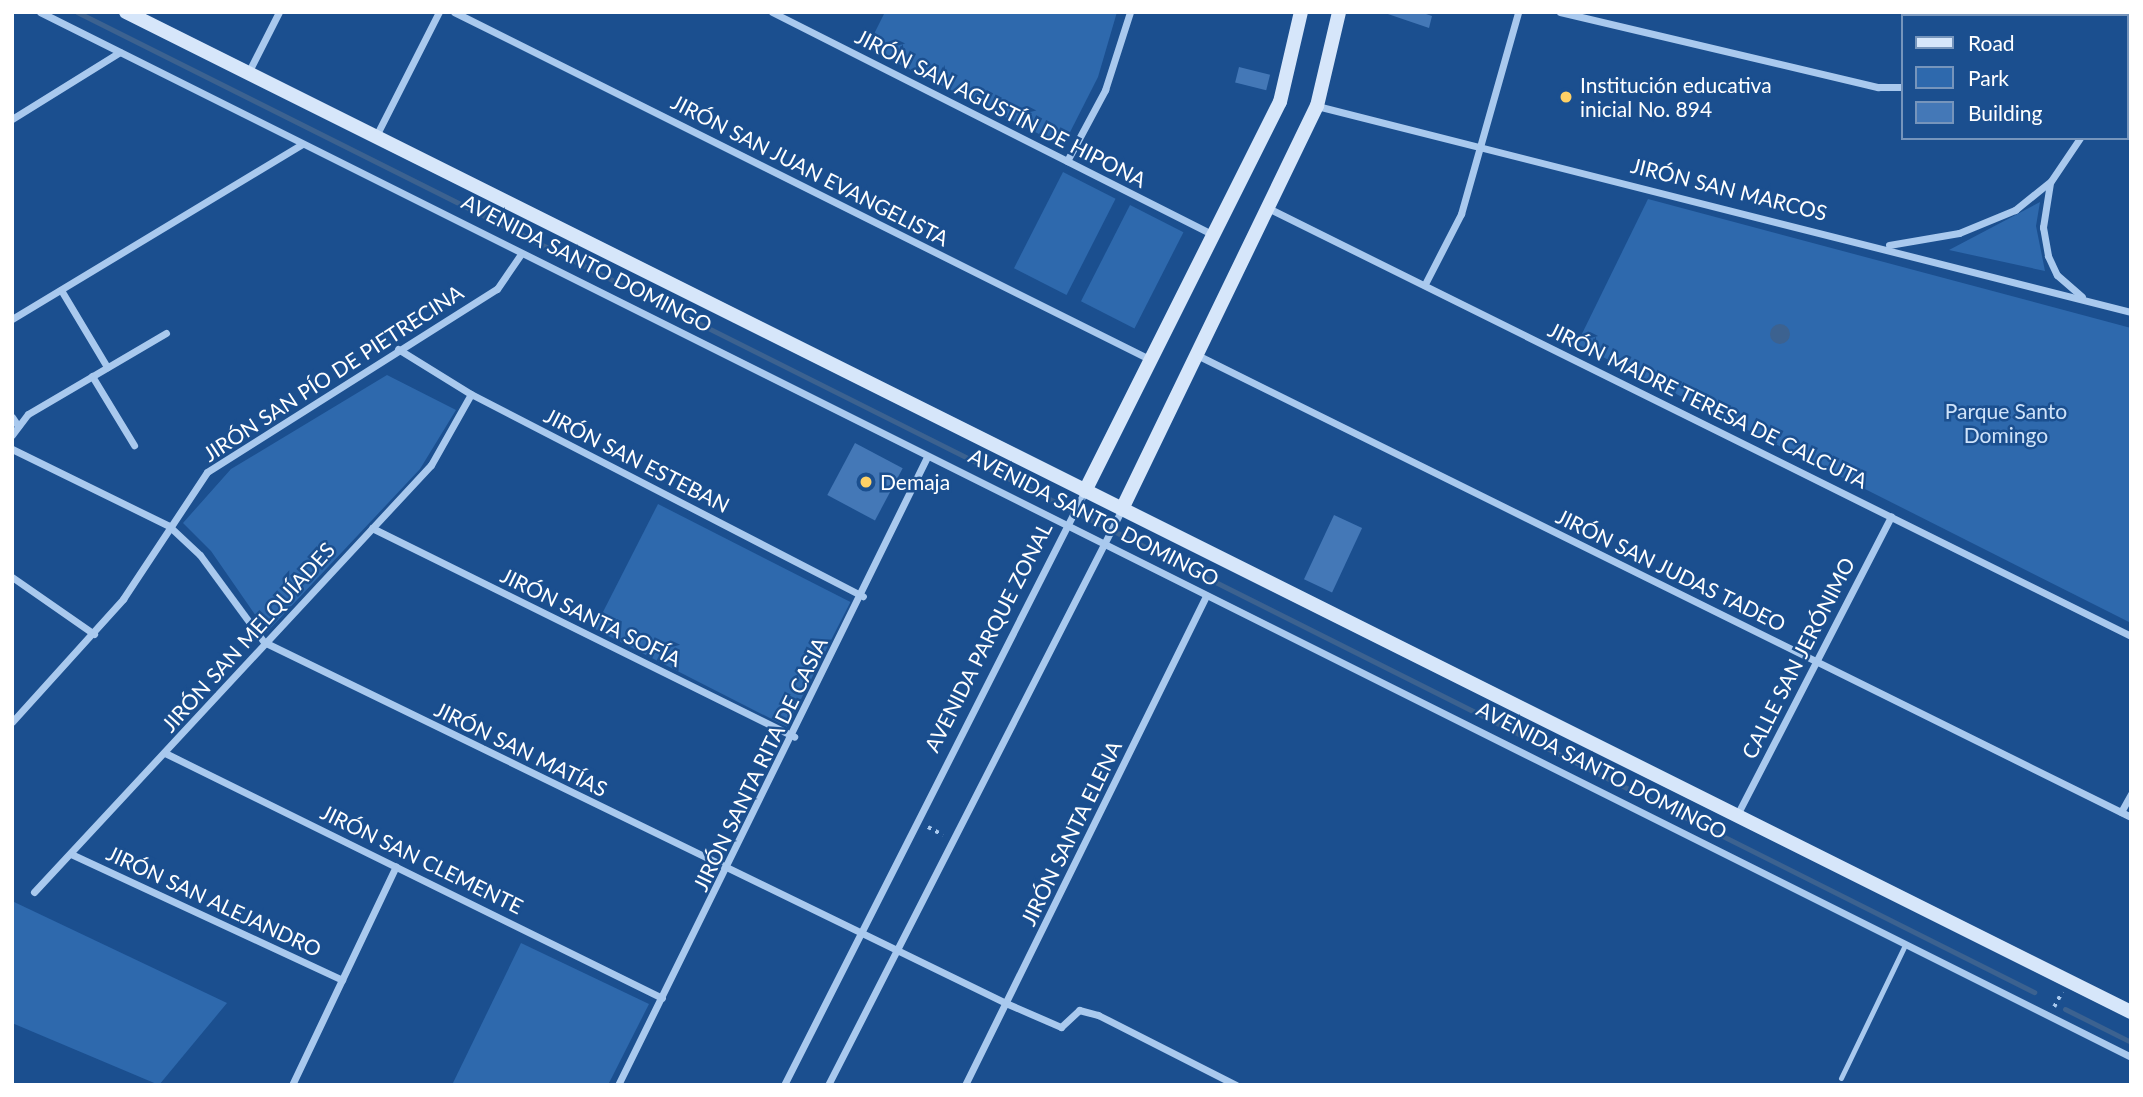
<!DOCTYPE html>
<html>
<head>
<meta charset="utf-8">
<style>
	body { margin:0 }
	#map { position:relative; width:2143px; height:1097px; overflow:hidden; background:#1b4f8f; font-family:Lato,sans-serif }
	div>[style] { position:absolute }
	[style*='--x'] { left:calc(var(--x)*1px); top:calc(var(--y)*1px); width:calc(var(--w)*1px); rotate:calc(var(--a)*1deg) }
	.green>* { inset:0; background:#2e69ad; transform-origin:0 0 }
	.water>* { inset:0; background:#3c6290 }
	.round { border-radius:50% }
	.stream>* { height:5px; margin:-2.5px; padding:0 2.5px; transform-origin:2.5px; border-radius:2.5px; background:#3c6290 }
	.building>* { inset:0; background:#4478b7; transform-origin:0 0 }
	.path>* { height:3.5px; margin-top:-1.75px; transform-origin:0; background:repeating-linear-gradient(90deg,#a9c9ee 0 3.5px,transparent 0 8.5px) }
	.service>* { height:5px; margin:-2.5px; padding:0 2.5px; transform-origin:2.5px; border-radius:2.5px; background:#a9c9ee }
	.minor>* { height:7px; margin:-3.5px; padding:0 3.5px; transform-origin:3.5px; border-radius:3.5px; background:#a9c9ee }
	.secondary>* { height:14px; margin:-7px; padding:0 7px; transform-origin:7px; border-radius:7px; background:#d6e6fa }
	.dots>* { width:19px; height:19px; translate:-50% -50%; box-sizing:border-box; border:4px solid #1b4f8f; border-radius:50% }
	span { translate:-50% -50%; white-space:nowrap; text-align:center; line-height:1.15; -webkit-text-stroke:5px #1b4f8f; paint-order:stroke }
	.poi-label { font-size:21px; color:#fff }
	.left { translate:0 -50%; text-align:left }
	.street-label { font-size:21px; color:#fff }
	.park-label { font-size:21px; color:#cfe3fa }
	.frame { position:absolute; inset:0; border:14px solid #fff; pointer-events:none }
	.legend { position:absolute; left:1901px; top:14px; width:228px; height:126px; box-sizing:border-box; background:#1b4f8f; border:2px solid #7695bc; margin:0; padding:9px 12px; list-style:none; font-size:21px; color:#fff }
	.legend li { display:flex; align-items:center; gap:14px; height:35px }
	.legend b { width:35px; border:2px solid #7695bc }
</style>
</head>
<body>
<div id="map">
	<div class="green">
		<div style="clip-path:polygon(885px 12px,1117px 12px,1098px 77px,1063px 146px,867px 48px)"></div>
		<div style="left:1063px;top:172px;width:59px;height:108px;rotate:27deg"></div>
		<div style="clip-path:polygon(1648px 199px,2131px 328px,2131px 623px,1577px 344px)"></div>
		<div style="clip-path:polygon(2040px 202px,2036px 226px,2045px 271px,1949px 250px)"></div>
		<div style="left:1130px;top:205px;width:60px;height:108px;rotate:27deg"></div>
		<div style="clip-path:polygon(387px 375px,456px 410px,420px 469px,267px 632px,211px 551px,183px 523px,231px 469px)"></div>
		<div style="left:658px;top:504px;width:216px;height:140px;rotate:27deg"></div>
		<div style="clip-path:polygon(12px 901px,227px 1003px,159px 1085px,12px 1023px)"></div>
		<div style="clip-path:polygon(521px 943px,649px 1004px,608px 1085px,452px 1085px)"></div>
	</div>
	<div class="water">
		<div class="round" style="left:1770px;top:324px;width:20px;height:20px"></div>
	</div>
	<div class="stream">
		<div style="--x:77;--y:12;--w:2189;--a:26.6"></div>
		<div style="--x:2065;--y:1009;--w:74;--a:26.6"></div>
	</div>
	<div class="building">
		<div style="clip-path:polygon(1382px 12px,1420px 12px,1432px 16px,1429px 28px)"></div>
		<div style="left:1239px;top:67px;width:32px;height:16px;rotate:14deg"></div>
		<div style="left:855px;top:443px;width:54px;height:59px;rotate:28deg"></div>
		<div style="left:1334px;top:515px;width:31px;height:71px;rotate:25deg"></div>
	</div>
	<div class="path">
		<div style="--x:928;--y:827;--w:17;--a:28"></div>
		<div style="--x:2054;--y:1007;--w:17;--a:-62"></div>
	</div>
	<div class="service">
		<div style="--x:1841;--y:1078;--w:148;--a:-64.3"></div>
	</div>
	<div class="minor">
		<div style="--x:40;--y:12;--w:2338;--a:26.55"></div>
		<div style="--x:454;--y:12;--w:779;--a:26.53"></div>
		<div style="--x:772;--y:12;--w:494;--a:26.8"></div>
		<div style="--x:1560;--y:12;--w:327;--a:13.3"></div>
		<div style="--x:1878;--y:87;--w:25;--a:0"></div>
		<div style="--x:1967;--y:16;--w:4;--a:-63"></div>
		<div style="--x:2127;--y:44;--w:8;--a:-60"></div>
		<div style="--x:248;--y:73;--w:68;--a:-63.1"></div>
		<div style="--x:1317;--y:106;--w:840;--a:14.2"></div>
		<div style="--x:12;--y:119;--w:127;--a:-31.8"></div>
		<div style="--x:376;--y:136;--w:139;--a:-63.1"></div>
		<div style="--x:1067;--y:161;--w:81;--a:-61.8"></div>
		<div style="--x:1105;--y:90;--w:82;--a:-72.2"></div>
		<div style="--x:2050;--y:183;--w:45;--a:99"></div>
		<div style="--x:2043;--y:227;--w:29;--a:80"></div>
		<div style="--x:2048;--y:256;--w:21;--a:65"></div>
		<div style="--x:2057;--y:275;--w:33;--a:41"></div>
		<div style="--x:1268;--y:208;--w:963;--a:26.38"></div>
		<div style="--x:1889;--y:245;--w:71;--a:-9.7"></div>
		<div style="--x:1959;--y:233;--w:61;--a:-22.3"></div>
		<div style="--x:2015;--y:210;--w:46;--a:-38.9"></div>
		<div style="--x:2051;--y:181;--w:52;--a:-56"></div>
		<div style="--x:1425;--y:284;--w:79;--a:-62.8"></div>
		<div style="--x:1461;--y:214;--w:210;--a:-74.2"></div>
		<div style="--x:61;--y:290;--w:90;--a:59.1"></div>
		<div style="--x:12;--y:319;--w:339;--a:-31.1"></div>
		<div style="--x:398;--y:349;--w:86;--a:31.7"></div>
		<div style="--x:471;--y:394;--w:441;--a:27.3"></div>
		<div style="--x:1197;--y:355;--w:1042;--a:26.32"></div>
		<div style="--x:92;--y:376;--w:81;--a:58.7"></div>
		<div style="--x:12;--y:417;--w:11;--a:56"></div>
		<div style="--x:12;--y:435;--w:26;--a:-53"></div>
		<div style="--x:28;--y:414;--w:160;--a:-30.4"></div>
		<div style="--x:12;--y:449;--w:175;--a:26.1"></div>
		<div style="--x:169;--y:526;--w:42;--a:43.1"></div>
		<div style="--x:200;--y:555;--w:108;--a:53.7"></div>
		<div style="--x:264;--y:642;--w:827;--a:25.95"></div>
		<div style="--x:1008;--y:1004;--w:58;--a:23.5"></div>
		<div style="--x:1061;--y:1027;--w:25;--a:-43"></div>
		<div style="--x:1079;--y:1010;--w:20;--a:15"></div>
		<div style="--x:1098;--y:1015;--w:155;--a:26.9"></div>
		<div style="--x:372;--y:528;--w:471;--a:26.3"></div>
		<div style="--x:12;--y:577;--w:100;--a:34.8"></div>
		<div style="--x:12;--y:722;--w:166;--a:-47.9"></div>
		<div style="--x:123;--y:599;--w:152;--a:-56.5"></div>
		<div style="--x:207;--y:472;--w:343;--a:-32.3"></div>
		<div style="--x:497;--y:289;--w:42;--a:-55.6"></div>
		<div style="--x:165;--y:753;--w:554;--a:26.24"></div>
		<div style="--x:2121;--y:812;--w:21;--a:-61"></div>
		<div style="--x:1737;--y:815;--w:336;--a:-62.7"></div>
		<div style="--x:71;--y:854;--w:299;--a:24.9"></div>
		<div style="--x:34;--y:892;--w:583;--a:-47.09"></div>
		<div style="--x:431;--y:465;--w:81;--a:-60.6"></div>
		<div style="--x:292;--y:1085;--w:242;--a:-64.6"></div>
		<div style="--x:618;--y:1085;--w:700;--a:-63.8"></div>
		<div style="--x:784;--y:1085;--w:666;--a:-63.13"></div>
		<div style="--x:828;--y:1085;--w:647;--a:-62.96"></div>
		<div style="--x:965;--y:1085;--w:545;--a:-63.76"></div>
	</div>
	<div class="secondary">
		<div style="--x:126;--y:12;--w:2241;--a:26.51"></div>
		<div style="--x:1085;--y:491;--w:435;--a:-63.4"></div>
		<div style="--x:1280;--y:102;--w:92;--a:-76.9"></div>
		<div style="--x:1122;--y:509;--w:448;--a:-64.2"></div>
		<div style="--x:1317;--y:106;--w:97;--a:-76.8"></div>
	</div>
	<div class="dots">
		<div style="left:1566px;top:97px;background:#ffd166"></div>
		<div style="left:866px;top:482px;background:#ffd166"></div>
	</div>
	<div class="poi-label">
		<span class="left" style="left:1580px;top:97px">Institución educativa<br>inicial No. 894</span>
		<span class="left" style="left:880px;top:482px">Demaja</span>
	</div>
	<div class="street-label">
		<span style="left:1001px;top:108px;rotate:27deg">JIRÓN SAN AGUSTÍN DE HIPONA</span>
		<span style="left:810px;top:170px;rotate:27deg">JIRÓN SAN JUAN EVANGELISTA</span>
		<span style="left:1729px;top:189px;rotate:14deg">JIRÓN SAN MARCOS</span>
		<span style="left:587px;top:263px;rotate:27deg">AVENIDA SANTO DOMINGO</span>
		<span style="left:333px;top:373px;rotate:-33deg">JIRÓN SAN PÍO DE PIETRECINA</span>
		<span style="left:1708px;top:405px;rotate:26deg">JIRÓN MADRE TERESA DE CALCUTA</span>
		<span style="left:637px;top:460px;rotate:27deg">JIRÓN SAN ESTEBAN</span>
		<span style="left:1094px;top:517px;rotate:27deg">AVENIDA SANTO DOMINGO</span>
		<span style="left:1671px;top:570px;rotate:26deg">JIRÓN SAN JUDAS TADEO</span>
		<span style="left:591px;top:617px;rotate:26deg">JIRÓN SANTA SOFÍA</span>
		<span style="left:248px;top:637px;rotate:-48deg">JIRÓN SAN MELQUÍADES</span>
		<span style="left:988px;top:637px;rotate:-63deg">AVENIDA PARQUE ZONAL</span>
		<span style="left:1798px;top:658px;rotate:-63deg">CALLE SAN JERÓNIMO</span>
		<span style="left:521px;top:749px;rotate:26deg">JIRÓN SAN MATÍAS</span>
		<span style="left:760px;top:764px;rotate:-64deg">JIRÓN SANTA RITA DE CASIA</span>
		<span style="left:1602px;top:770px;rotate:27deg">AVENIDA SANTO DOMINGO</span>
		<span style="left:1071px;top:833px;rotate:-64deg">JIRÓN SANTA ELENA</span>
		<span style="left:422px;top:859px;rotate:26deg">JIRÓN SAN CLEMENTE</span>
		<span style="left:214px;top:901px;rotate:25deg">JIRÓN SAN ALEJANDRO</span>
	</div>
	<div class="park-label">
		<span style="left:2006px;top:423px">Parque Santo<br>Domingo</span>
	</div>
	<div class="frame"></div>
	<ul class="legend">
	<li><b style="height:9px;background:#d6e6fa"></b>Road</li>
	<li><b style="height:19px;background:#2e69ad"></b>Park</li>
	<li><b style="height:19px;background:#4478b7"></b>Building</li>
	</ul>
</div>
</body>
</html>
